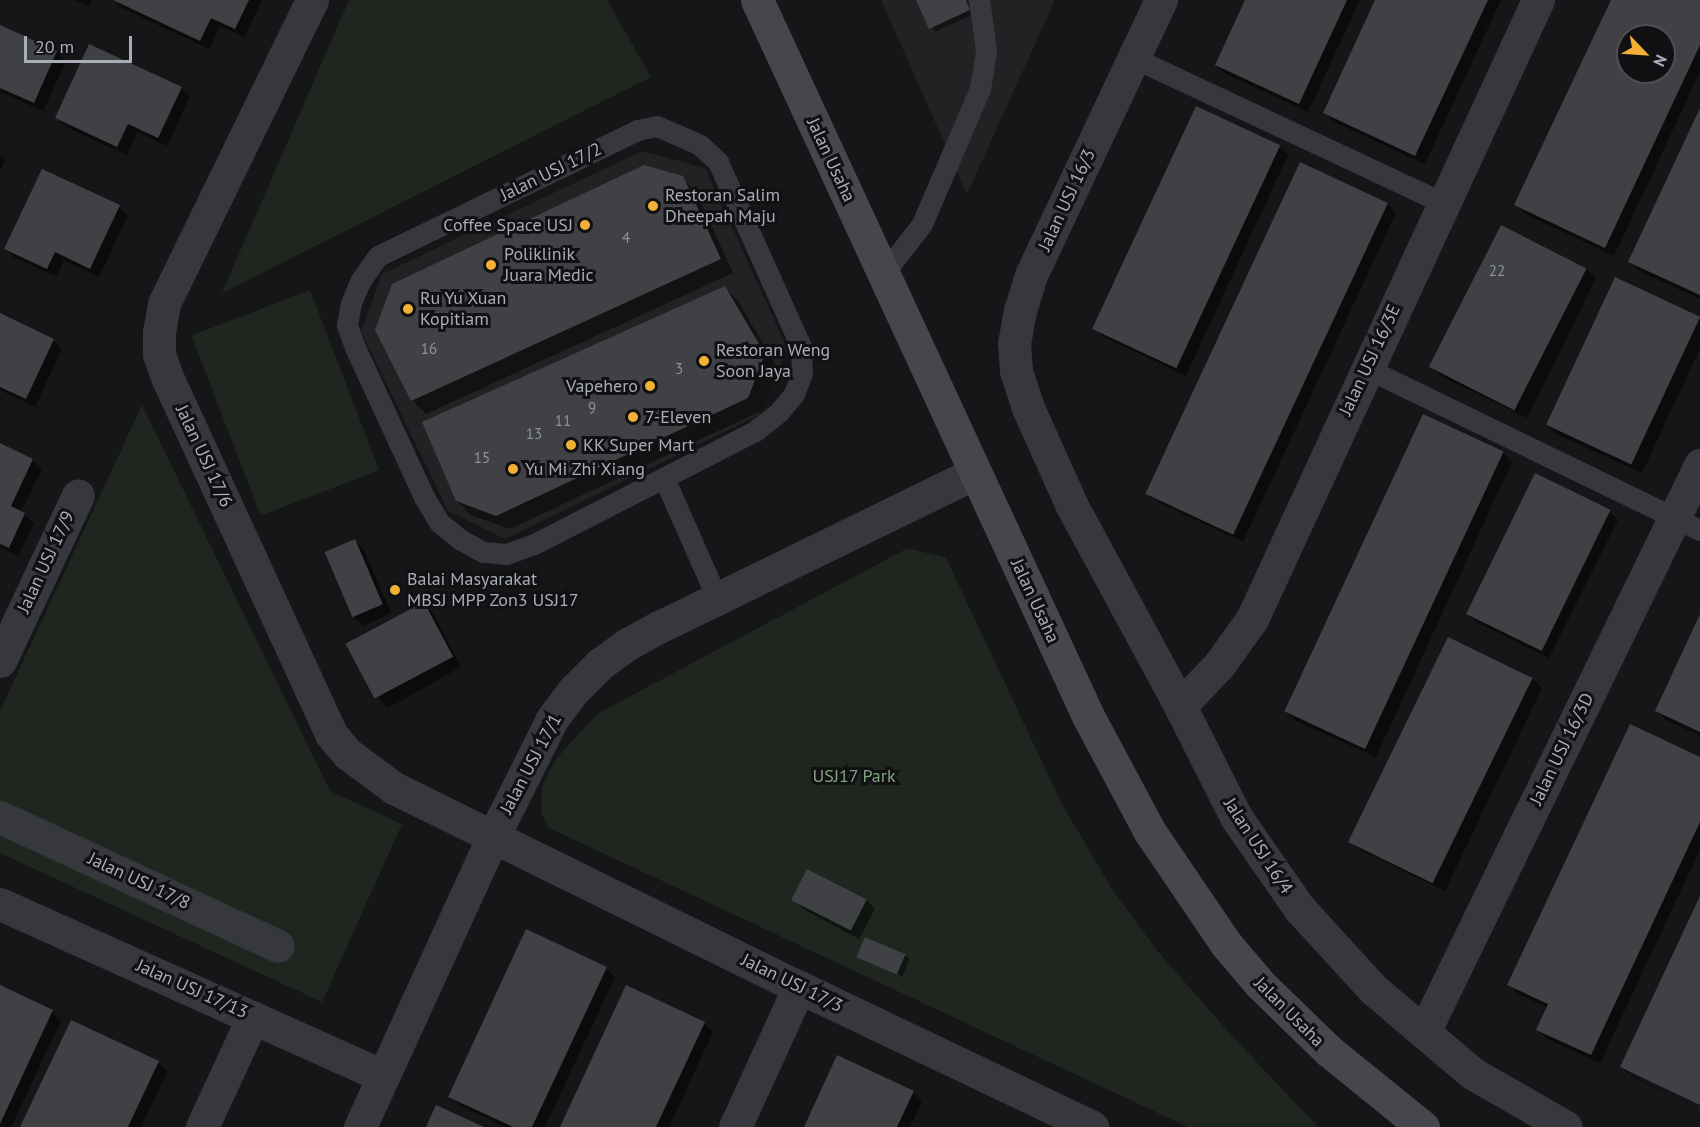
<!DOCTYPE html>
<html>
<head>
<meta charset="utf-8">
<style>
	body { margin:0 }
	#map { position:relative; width:1700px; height:1127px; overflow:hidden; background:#161618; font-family:"PT Sans",sans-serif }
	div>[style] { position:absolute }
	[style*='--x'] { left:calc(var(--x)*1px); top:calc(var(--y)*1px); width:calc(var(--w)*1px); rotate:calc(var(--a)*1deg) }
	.built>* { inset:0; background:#222225 }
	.green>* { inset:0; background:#1e261f; transform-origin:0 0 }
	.shadow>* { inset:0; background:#0007; transform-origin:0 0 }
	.building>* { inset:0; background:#404145; transform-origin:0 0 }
	.lane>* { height:21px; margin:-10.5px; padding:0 10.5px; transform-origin:10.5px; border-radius:10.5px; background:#37383d }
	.street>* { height:33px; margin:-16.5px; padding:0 16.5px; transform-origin:16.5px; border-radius:16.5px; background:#37383d }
	.secondary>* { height:33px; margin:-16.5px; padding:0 16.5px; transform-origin:16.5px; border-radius:16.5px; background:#45474d }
	.dots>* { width:16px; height:16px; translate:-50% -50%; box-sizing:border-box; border:3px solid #111113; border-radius:50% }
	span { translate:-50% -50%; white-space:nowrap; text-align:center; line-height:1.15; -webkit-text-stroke:6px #111113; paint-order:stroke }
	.number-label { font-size:15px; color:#8e929b }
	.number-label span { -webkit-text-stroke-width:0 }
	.street-label { font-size:18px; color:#a8adb8 }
	.poi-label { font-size:18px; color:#a8adb8 }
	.left { translate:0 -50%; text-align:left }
	.right { translate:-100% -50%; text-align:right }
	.park-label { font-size:18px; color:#7fa381 }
	.north { position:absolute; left:1616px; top:24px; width:60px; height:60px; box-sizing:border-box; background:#111113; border:2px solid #4d4f55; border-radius:50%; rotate:115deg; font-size:16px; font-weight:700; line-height:24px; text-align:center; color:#a8adb8 }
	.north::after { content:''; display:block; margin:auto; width:21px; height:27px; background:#f2b134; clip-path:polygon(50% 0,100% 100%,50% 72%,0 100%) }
	.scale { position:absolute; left:24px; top:36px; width:108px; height:27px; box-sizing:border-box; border:3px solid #a8adb8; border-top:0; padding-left:8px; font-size:18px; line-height:21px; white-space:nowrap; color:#a8adb8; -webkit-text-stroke:4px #111113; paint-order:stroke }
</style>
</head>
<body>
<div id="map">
	<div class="built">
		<div style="clip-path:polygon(881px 0,1055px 0,967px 194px)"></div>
		<div style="clip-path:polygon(642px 151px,705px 168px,787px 348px,759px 415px,505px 539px,448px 511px,361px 331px,382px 274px)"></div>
	</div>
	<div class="green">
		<div style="clip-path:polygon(349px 0,607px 0,651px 77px,222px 293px)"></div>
		<div style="left:310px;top:290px;width:193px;height:127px;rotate:69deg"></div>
		<div style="clip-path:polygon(142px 405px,330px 791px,402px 824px,322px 1002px,0 853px,0 711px)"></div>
		<div style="clip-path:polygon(908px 548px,946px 558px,1062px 804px,1113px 891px,1159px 953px,1232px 1036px,1318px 1127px,1188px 1127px,549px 828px,541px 812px,542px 786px,556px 759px,597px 714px)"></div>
	</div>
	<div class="shadow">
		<div style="clip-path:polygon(74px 0,92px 0,89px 7px)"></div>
		<div style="clip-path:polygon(113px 0,262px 0,245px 37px,220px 26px,209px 49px,120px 7px)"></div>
		<div style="clip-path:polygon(918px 0,967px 0,973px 14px,935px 32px)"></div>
		<div style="clip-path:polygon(1247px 0,1360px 0,1308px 112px,1226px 74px,1216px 65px)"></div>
		<div style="clip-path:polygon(1377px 0,1501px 0,1425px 164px,1334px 122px,1325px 113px)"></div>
		<div style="clip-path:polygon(evenodd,1612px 0,1700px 0,1700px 72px,1614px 256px,1525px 214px,1516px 205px,1612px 0,1628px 36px,1664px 36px,1664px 72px,1628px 72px,1628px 36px)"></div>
		<div style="clip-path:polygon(0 27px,57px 52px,66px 61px,43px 111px,0 92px)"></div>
		<div style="clip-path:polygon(181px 88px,190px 97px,167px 146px,137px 132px,127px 155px,66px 127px,57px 118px)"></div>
		<div style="clip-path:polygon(1197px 108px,1279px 146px,1288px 155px,1186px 376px,1104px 337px,1095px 328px)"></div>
		<div style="clip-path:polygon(1700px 112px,1700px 299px,1639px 271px,1630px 262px)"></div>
		<div style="clip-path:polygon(0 155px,5px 160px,0 171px)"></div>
		<div style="clip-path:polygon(682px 178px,696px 192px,733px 273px,426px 414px,412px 400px)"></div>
		<div style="clip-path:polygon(1387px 204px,1396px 213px,1243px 542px,1158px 502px,1149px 493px)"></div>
		<div style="clip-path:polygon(119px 207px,128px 216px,99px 277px,64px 260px,57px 277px,15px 258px,6px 249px)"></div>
		<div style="clip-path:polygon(1502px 227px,1587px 269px,1596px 278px,1527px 418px,1442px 377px,1433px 367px)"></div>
		<div style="clip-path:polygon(1616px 279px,1700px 318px,1700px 348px,1642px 473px,1556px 434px,1547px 425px)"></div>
		<div style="clip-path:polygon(725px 288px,738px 301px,778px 369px,761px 411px,510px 529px,471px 515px,457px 501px)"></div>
		<div style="clip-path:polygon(0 315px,53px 340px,62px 349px,35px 407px,0 390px)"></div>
		<div style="clip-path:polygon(1423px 416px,1503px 453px,1512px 462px,1376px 757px,1296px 721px,1287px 712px)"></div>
		<div style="clip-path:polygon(0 445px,33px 460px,42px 469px,21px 512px,34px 523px,18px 556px,0 547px)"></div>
		<div style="clip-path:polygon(1609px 511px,1618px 520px,1549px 658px,1476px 622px,1467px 613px)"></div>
		<div style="clip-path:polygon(355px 541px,364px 550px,391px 613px,363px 626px,354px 617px)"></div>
		<div style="clip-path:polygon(424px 604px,433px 613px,461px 667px,388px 708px,379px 699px)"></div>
		<div style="clip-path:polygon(1700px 618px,1700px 736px,1666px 720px,1657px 711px)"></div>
		<div style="clip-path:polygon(1533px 679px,1542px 688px,1445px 891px,1360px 850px,1351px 841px)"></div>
		<div style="clip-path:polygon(1700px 758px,1700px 850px,1600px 1063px,1547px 1039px,1538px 1030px,1548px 1008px,1518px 994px,1509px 985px)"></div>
		<div style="clip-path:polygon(1700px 899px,1700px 1103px,1630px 1070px,1630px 1074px,1700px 1109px,1631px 1076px,1622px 1067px)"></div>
		<div style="clip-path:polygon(794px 900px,866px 900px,875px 909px,859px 939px,803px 909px)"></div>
		<div style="left:866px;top:939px;width:48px;height:19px;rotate:24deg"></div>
		<div style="clip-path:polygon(606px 968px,615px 977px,545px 1127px,505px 1127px,459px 1105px,450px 1096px)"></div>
		<div style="clip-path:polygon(0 987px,52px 1012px,61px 1021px,11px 1127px,0 1127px)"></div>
		<div style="clip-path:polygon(704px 1023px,713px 1032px,669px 1127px,561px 1127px)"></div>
		<div style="clip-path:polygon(158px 1062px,167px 1072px,141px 1127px,22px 1127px)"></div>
		<div style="clip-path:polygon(913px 1092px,922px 1101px,910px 1127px,806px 1127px)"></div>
	</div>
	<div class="building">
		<div style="clip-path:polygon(113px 0,249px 0,235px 29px,211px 18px,200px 41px)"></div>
		<div style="clip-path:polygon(916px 0,966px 0,970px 10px,929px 29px)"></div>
		<div style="clip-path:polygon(1245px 0,1347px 0,1299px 104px,1215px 65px)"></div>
		<div style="clip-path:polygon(1375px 0,1488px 0,1415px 156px,1323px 113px)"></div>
		<div style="clip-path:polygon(evenodd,1611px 0,1700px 0,1700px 45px,1605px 248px,1514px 205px,1611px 0,1628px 36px,1664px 36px,1664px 72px,1628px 72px,1628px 36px)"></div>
		<div style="clip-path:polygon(0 25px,57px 51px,34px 103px,0 88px)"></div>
		<div style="clip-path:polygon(89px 44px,182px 87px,158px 138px,128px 124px,117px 147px,55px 118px)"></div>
		<div style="left:1196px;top:106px;width:93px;height:246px;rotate:25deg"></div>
		<div style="clip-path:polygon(1700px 108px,1700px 295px,1628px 262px)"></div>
		<div style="left:1300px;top:162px;width:97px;height:366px;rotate:25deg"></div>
		<div style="clip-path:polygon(644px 165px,683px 176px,721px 259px,411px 401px,375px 330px,392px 284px)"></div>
		<div style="clip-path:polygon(42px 169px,120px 205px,90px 269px,55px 252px,47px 269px,4px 249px)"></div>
		<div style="left:1501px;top:225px;width:96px;height:159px;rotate:27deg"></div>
		<div style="left:1615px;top:277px;width:94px;height:163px;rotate:25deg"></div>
		<div style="clip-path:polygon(725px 286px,765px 354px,748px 398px,496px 516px,456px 501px,422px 422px)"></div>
		<div style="clip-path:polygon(0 313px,54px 339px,26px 399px,0 387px)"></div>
		<div style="left:1423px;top:414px;width:89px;height:328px;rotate:25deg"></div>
		<div style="clip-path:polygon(0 443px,33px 459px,11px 506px,25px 513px,9px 548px,0 544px)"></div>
		<div style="left:1535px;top:473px;width:84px;height:157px;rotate:26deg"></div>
		<div style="left:355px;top:539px;width:71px;height:33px;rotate:67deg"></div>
		<div style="left:424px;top:602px;width:62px;height:89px;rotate:62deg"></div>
		<div style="clip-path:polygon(1700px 614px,1700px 732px,1655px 711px)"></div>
		<div style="left:1448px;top:637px;width:94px;height:228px;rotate:26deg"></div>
		<div style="clip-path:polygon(1630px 724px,1700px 757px,1700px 822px,1591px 1055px,1536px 1030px,1548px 1004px,1507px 985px)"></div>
		<div style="left:807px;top:869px;width:67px;height:35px;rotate:27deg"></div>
		<div style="clip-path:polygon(1700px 896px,1700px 1105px,1620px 1067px)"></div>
		<div style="clip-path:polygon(526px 929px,607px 967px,532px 1127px,513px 1127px,448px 1097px)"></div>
		<div style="left:865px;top:937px;width:44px;height:22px;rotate:23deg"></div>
		<div style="clip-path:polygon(0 985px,53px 1010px,0 1124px)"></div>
		<div style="clip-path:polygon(626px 985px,705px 1022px,656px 1127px,560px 1127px)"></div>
		<div style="clip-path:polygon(71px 1020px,159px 1061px,128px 1127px,20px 1127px)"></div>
		<div style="clip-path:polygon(837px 1055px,914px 1091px,897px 1127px,804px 1127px)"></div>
		<div style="clip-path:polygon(436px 1105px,484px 1127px,426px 1127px)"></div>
	</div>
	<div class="lane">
		<div style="--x:1134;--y:58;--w:341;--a:25.1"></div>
		<div style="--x:657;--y:126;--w:47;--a:23.8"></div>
		<div style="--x:700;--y:145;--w:25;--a:43"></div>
		<div style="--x:718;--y:162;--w:203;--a:65.8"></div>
		<div style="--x:801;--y:347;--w:26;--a:88"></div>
		<div style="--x:802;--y:373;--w:22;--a:111"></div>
		<div style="--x:794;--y:394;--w:25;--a:130"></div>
		<div style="--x:778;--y:413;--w:29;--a:142"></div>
		<div style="--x:755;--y:431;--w:248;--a:152.9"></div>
		<div style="--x:534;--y:544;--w:29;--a:160"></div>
		<div style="--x:507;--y:554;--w:24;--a:-175"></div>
		<div style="--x:483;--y:552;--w:25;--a:-151"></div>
		<div style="--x:461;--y:540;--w:28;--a:-141"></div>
		<div style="--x:439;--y:522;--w:27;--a:-121"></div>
		<div style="--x:425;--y:499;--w:164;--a:-114.8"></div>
		<div style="--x:356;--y:350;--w:27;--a:-110"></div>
		<div style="--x:347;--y:325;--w:22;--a:-80"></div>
		<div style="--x:351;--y:303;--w:25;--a:-67"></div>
		<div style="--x:361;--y:280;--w:29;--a:-55"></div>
		<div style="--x:378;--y:256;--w:288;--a:-25.9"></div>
		<div style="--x:637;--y:130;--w:20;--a:-11"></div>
		<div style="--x:883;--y:274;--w:63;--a:-52"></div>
		<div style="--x:922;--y:224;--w:147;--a:-66.8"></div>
		<div style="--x:980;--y:89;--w:39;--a:-81"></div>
		<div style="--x:986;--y:50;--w:50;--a:-98"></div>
		<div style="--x:1366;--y:368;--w:371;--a:25.9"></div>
		<div style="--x:664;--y:478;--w:131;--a:66.2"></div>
	</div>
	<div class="street">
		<div style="--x:312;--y:0;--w:338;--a:116"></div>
		<div style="--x:164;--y:304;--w:27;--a:100"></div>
		<div style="--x:159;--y:331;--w:23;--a:90"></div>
		<div style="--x:159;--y:354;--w:24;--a:71"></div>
		<div style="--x:167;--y:377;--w:393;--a:65.3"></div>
		<div style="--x:331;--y:734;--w:26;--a:50"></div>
		<div style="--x:348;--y:754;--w:57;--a:36.5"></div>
		<div style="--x:394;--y:788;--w:451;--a:26.2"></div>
		<div style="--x:799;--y:987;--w:325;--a:25.5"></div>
		<div style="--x:1161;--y:0;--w:304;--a:115.3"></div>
		<div style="--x:1031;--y:275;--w:37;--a:107"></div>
		<div style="--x:1020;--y:310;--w:34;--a:100"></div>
		<div style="--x:1014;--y:343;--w:28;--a:86"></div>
		<div style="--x:1016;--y:371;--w:39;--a:72"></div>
		<div style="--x:1028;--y:408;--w:107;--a:65.8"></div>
		<div style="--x:1072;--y:506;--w:227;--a:61.6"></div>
		<div style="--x:1180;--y:706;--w:124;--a:63.2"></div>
		<div style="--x:1236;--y:817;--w:111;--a:55.3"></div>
		<div style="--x:1299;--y:908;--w:110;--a:47.6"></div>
		<div style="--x:1373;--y:989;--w:130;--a:40.3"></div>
		<div style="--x:1472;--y:1073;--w:108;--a:29.9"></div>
		<div style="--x:0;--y:661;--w:183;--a:-64.8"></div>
		<div style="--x:1180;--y:706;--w:57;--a:-46.4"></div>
		<div style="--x:1219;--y:665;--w:57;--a:-54.3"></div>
		<div style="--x:1252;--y:619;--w:682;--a:-65.2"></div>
		<div style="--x:0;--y:817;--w:306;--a:24.9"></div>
		<div style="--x:0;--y:904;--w:420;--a:24.2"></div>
		<div style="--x:1424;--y:1032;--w:631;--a:-64.04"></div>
		<div style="--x:202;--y:1127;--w:121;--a:-65.1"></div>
		<div style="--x:360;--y:1127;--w:319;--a:-65.4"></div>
		<div style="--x:493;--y:837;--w:132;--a:-63.4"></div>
		<div style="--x:552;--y:719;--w:36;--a:-53"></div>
		<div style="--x:574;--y:690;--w:37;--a:-45"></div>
		<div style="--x:600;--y:664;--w:32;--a:-36"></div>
		<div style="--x:626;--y:645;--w:38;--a:-29"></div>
		<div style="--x:659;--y:627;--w:352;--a:-26"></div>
		<div style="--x:735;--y:1127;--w:154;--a:-65.4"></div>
	</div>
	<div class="secondary">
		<div style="--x:757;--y:0;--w:789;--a:65.19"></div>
		<div style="--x:1088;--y:716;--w:132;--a:61.9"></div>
		<div style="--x:1150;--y:832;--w:135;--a:55.8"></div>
		<div style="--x:1226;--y:944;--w:52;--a:49.6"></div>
		<div style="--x:1260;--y:984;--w:96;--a:44.2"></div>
		<div style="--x:1329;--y:1051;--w:121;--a:39"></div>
	</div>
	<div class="dots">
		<div style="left:653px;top:206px;background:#f2b134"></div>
		<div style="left:585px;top:225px;background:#f2b134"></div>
		<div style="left:491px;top:265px;background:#f2b134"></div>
		<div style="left:408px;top:309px;background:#f2b134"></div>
		<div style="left:704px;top:361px;background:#f2b134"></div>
		<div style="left:650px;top:386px;background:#f2b134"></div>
		<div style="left:633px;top:417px;background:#f2b134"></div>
		<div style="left:571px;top:445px;background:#f2b134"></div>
		<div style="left:513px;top:469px;background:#f2b134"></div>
		<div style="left:395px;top:590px;background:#f2b134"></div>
	</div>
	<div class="number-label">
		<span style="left:626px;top:238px">4</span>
		<span style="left:1497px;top:271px">22</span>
		<span style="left:429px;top:349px">16</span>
		<span style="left:679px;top:369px">3</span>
		<span style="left:592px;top:408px">9</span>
		<span style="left:563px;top:421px">11</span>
		<span style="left:534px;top:434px">13</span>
		<span style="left:482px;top:458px">15</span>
	</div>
	<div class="street-label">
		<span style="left:831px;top:160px;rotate:65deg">Jalan Usaha</span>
		<span style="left:551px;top:172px;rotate:-26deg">Jalan USJ 17/2</span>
		<span style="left:1067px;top:200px;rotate:-65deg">Jalan USJ 16/3</span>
		<span style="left:1370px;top:360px;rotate:-65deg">Jalan USJ 16/3E</span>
		<span style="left:204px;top:456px;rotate:65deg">Jalan USJ 17/6</span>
		<span style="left:46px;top:562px;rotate:-65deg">Jalan USJ 17/9</span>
		<span style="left:1035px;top:601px;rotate:65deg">Jalan Usaha</span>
		<span style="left:1562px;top:749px;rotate:-64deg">Jalan USJ 16/3D</span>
		<span style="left:531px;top:764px;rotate:-62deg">Jalan USJ 17/1</span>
		<span style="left:1258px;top:846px;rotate:57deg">Jalan USJ 16/4</span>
		<span style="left:139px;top:881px;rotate:25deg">Jalan USJ 17/8</span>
		<span style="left:792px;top:983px;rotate:26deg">Jalan USJ 17/3</span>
		<span style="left:192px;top:989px;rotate:24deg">Jalan USJ 17/13</span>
		<span style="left:1289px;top:1012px;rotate:45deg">Jalan Usaha</span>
	</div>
	<div class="poi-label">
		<span class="left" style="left:665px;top:206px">Restoran Salim<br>Dheepah Maju</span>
		<span class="right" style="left:573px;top:225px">Coffee Space USJ</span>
		<span class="left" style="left:504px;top:265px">Poliklinik<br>Juara Medic</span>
		<span class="left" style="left:420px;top:309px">Ru Yu Xuan<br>Kopitiam</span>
		<span class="left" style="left:716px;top:361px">Restoran Weng<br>Soon Jaya</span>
		<span class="right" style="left:638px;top:386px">Vapehero</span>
		<span class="left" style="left:645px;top:417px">7-Eleven</span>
		<span class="left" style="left:583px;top:445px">KK Super Mart</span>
		<span class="left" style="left:525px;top:469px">Yu Mi Zhi Xiang</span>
		<span class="left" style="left:407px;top:590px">Balai Masyarakat<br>MBSJ MPP Zon3 USJ17</span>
	</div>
	<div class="park-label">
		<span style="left:854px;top:776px">USJ17 Park</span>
	</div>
	<div class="north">N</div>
	<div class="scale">20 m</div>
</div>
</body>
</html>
